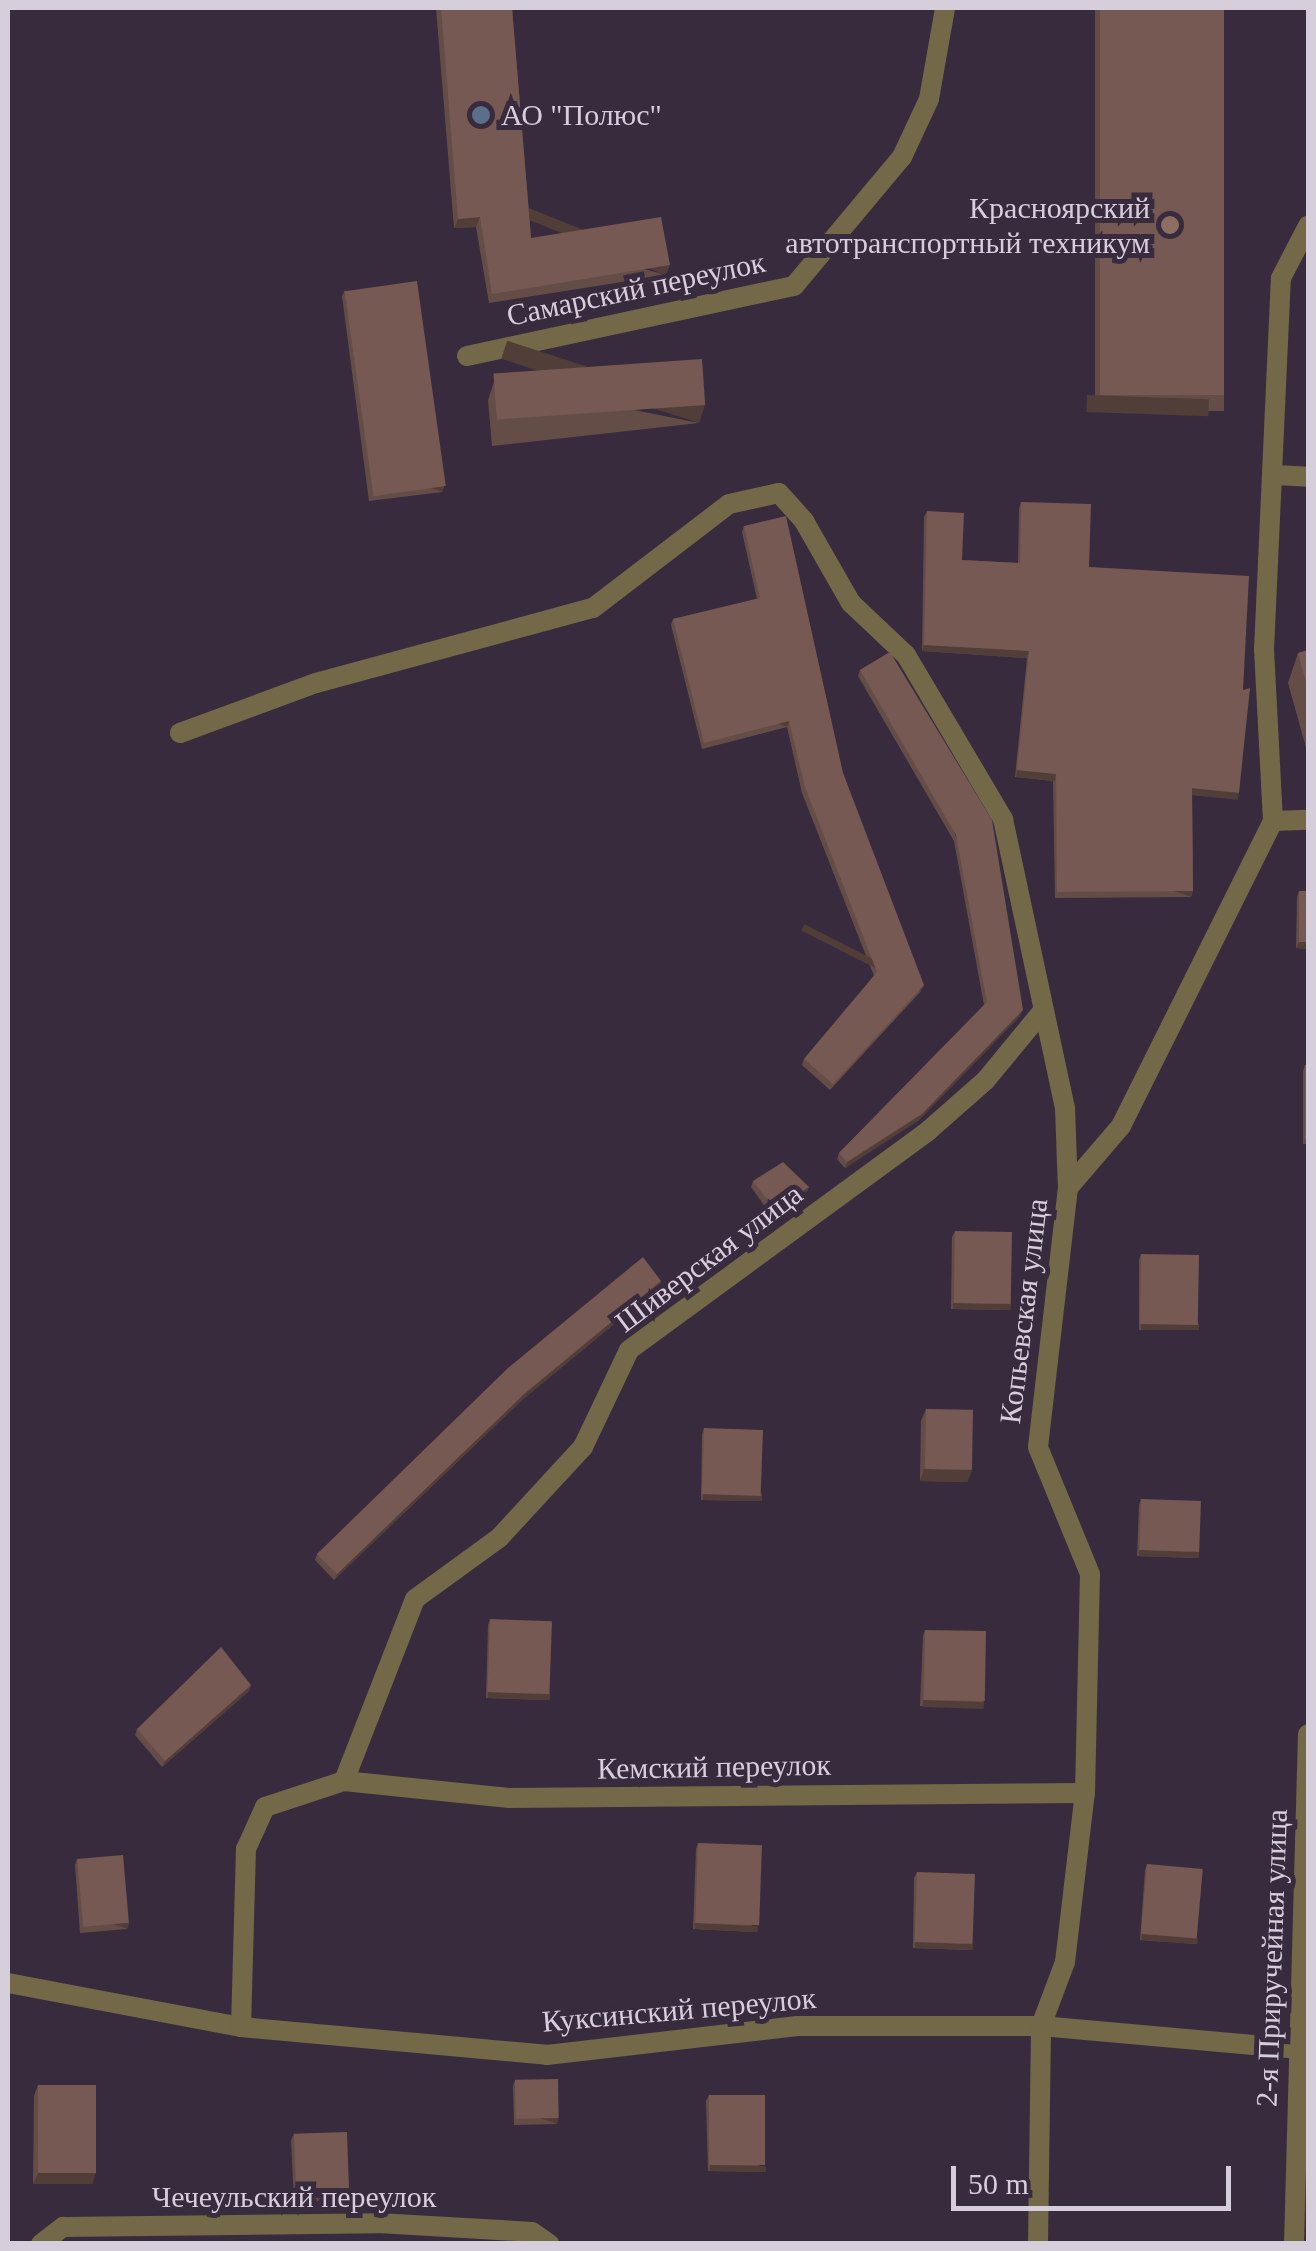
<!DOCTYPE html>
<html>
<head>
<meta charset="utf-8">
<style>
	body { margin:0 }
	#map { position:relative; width:1316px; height:2251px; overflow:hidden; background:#392b3e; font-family:"Times New Roman",serif }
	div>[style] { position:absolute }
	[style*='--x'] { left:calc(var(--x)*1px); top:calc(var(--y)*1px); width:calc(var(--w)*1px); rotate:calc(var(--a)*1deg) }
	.minor>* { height:20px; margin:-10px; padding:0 10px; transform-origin:10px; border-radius:10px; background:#736847 }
	.wall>* { inset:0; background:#654d47; transform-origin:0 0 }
	.shaded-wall>* { inset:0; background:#523e39; transform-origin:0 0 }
	.building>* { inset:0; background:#755952; transform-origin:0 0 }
	.dots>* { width:28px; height:28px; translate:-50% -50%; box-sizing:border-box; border:5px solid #392b3e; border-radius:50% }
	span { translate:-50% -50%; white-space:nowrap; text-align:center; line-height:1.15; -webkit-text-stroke:10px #392b3e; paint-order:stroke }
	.poi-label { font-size:30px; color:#d7cedb }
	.left { translate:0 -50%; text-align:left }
	.right { translate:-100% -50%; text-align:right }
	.street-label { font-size:30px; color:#d7cedb }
	.frame { position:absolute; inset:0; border:10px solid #d7cedb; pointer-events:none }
	.scale { position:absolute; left:951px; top:2166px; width:280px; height:45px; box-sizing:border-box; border:5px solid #d7cedb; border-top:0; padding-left:12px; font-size:30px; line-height:35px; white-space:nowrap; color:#d7cedb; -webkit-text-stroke:8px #392b3e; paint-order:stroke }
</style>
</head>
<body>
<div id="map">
	<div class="minor">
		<div style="--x:467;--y:356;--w:334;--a:-12.1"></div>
		<div style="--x:794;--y:286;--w:168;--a:-50.1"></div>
		<div style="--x:902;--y:157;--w:64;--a:-65"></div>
		<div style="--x:929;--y:99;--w:92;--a:-80"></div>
		<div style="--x:1275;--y:475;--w:33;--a:3"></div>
		<div style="--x:180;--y:733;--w:145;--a:-20.2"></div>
		<div style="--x:316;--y:683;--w:287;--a:-15.2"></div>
		<div style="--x:593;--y:608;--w:171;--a:-37.4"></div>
		<div style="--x:729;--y:504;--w:51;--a:-12.4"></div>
		<div style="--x:779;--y:493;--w:38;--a:48"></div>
		<div style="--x:804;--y:521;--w:95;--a:60.2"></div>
		<div style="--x:851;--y:603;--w:76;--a:43.4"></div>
		<div style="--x:906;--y:655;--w:191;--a:59.4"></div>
		<div style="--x:1003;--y:819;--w:296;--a:77.9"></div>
		<div style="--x:1065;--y:1108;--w:80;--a:87.9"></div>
		<div style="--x:1273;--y:821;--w:171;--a:-93"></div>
		<div style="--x:1264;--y:650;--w:372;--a:-87.4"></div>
		<div style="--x:1281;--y:278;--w:59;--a:-62.6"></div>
		<div style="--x:344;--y:1781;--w:166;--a:5.9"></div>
		<div style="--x:509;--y:1798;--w:576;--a:-0.5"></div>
		<div style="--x:8;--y:1983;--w:237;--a:10.7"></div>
		<div style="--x:241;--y:2027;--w:307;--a:5.2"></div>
		<div style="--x:547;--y:2055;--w:252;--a:-6.6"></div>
		<div style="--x:797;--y:2026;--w:244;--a:0"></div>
		<div style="--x:1041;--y:2026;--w:260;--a:5.1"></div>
		<div style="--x:241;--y:2027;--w:178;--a:-88.4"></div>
		<div style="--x:246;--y:1849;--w:46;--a:-65.7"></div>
		<div style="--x:265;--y:1807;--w:83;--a:-18.2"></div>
		<div style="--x:344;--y:1781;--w:195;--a:-68.7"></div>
		<div style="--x:415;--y:1599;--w:104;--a:-36"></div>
		<div style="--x:499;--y:1538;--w:124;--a:-47.3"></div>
		<div style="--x:583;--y:1447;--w:107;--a:-64.6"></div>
		<div style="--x:629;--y:1350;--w:371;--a:-36.2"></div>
		<div style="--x:928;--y:1131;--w:76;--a:-41.3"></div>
		<div style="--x:985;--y:1081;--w:88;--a:-50.5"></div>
		<div style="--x:41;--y:2244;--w:28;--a:-38"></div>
		<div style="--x:63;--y:2227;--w:315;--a:-0.7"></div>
		<div style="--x:378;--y:2223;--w:154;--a:3.3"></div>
		<div style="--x:532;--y:2232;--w:21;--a:35"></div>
		<div style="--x:1038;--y:2244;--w:218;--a:-89.2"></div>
		<div style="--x:1041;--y:2026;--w:68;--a:-69.4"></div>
		<div style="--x:1065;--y:1962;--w:170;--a:-83.3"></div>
		<div style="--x:1085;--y:1793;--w:219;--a:-88.7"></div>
		<div style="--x:1090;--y:1574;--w:137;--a:-112.3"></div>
		<div style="--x:1038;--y:1447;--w:261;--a:-83.4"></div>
		<div style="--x:1068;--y:1188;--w:82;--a:-49.5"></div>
		<div style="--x:1121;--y:1126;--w:341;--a:-63.5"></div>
		<div style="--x:1273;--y:821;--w:35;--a:-2"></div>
		<div style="--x:1294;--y:2244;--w:510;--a:-88.43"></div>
	</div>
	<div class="wall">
		<div style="clip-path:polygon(436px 8px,512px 8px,531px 238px,666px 275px,489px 303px,476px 227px,454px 228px)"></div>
		<div style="left:1095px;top:8px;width:129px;height:403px"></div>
		<div style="clip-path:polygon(345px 290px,444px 486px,442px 492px,369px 501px,342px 296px)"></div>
		<div style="clip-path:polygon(494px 382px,699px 423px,492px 446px,488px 400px)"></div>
		<div style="clip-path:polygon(1021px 502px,1089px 567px,1236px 799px,1192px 795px,1193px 891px,1191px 897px,1055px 898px,1053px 781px,1015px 777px,1027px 658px,922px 651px,924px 517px,927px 511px,962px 560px,1018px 563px,1019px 509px)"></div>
		<div style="clip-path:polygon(744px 526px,843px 773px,921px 991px,830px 1090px,802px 1065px,804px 1059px,874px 976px,802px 793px,787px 727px,702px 749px,671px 625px,673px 619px,757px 599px,742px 532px)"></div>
		<div style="clip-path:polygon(1308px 650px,1308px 751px,1307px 751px,1288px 683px,1298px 653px)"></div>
		<div style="clip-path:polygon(890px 652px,1020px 1016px,919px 1120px,845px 1168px,837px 1159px,839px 1153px,984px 1005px,954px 841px,858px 676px,860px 670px)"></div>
		<div style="clip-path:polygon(1299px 891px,1308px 949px,1296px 948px,1297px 897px)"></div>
		<div style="clip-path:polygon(1305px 1065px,1308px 1144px,1303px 1144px,1303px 1071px)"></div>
		<div style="clip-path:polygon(753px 1181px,809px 1187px,806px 1193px,771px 1215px,751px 1187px)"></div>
		<div style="clip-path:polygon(955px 1231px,1009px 1310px,951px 1309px,952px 1237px)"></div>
		<div style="clip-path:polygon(1141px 1254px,1199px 1324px,1197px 1330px,1139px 1330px,1139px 1260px)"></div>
		<div style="clip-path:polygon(661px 1281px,659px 1287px,522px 1400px,334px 1580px,315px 1560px,317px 1554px)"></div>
		<div style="clip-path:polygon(926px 1409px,972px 1470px,967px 1482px,920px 1481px,921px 1421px)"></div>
		<div style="clip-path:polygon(704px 1428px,762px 1495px,760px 1501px,701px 1500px,702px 1434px)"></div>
		<div style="clip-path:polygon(1141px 1499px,1197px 1558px,1137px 1556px,1139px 1505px)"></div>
		<div style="clip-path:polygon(490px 1619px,550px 1694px,548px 1700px,486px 1698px,488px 1625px)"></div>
		<div style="clip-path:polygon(925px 1630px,984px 1702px,982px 1708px,920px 1706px,923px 1636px)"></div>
		<div style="clip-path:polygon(251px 1685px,249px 1691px,162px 1767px,135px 1735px,137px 1729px)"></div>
		<div style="clip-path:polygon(698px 1843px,756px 1932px,693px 1929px,696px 1849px)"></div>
		<div style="clip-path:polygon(77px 1859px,129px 1923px,127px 1929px,80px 1933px,75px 1865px)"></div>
		<div style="clip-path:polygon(1147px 1864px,1196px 1944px,1140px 1940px,1145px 1870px)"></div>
		<div style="clip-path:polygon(917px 1872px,971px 1950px,913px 1948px,914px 1878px)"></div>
		<div style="clip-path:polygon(515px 2080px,557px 2124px,514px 2125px,513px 2086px)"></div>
		<div style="clip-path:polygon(38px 2085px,96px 2172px,92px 2184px,33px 2184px,34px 2096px)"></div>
		<div style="clip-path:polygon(709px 2095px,764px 2172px,708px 2171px,706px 2101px)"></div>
		<div style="clip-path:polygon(294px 2134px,349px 2194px,347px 2200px,294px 2202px,291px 2140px)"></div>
	</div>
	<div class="shaded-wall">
		<div style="clip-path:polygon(480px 217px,476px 227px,454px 228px,458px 219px)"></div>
		<div style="left:670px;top:265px;width:11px;height:180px;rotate:112deg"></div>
		<div style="left:1087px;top:395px;width:122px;height:17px;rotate:2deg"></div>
		<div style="left:705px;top:405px;width:19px;height:208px;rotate:108deg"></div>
		<div style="left:444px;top:486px;width:6px;height:74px;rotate:108deg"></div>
		<div style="clip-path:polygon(924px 645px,1029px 651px,1027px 658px,922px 651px)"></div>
		<div style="left:789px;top:721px;width:6px;height:88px;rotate:108deg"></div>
		<div style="left:1017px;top:770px;width:39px;height:7px;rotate:6deg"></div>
		<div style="left:1192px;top:788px;width:47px;height:7px;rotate:6deg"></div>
		<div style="left:1193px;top:891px;width:6px;height:136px;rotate:108deg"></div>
		<div style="clip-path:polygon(1299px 942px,1308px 942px,1308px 949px,1296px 948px)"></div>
		<div style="left:924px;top:985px;width:7px;height:134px;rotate:117deg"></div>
		<div style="clip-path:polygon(1023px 1010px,1020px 1016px,919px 1120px,845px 1168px,847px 1162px)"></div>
		<div style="clip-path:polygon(809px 1187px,806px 1193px,771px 1215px,774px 1209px)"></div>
		<div style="clip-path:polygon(661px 1281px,659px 1287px,522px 1400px,334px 1580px,337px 1574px,524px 1394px)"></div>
		<div style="left:953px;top:1303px;width:58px;height:6px;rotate:1deg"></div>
		<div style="left:1141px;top:1324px;width:58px;height:6px"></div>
		<div style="clip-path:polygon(924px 1469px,972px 1470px,967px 1482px,920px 1481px)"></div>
		<div style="left:703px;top:1494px;width:59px;height:6px;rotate:1deg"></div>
		<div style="left:1139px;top:1550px;width:60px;height:6px;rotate:2deg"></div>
		<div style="clip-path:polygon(251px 1685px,249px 1691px,162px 1767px,165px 1761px)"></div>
		<div style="left:488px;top:1692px;width:62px;height:6px;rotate:2deg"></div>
		<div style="left:923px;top:1700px;width:61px;height:7px;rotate:2deg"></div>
		<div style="left:129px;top:1923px;width:6px;height:46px;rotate:108deg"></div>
		<div style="left:695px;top:1923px;width:63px;height:6px;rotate:3deg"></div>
		<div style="left:1142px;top:1934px;width:56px;height:6px;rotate:4deg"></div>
		<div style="left:915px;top:1942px;width:58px;height:6px;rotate:2deg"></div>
		<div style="left:559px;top:2118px;width:6px;height:43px;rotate:108deg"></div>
		<div style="left:710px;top:2165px;width:56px;height:6px;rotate:1deg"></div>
		<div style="clip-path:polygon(96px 2172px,92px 2184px,33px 2184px,38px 2173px)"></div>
		<div style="left:349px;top:2194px;width:6px;height:53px;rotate:108deg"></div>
	</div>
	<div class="building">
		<div style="clip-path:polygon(441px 8px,512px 8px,531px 238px,661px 217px,670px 265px,492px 294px,480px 217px,458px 219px)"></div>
		<div style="left:1100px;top:8px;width:124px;height:387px"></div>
		<div style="left:417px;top:281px;width:207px;height:73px;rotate:82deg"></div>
		<div style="left:702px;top:359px;width:46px;height:209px;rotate:86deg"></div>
		<div style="clip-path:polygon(1021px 502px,1091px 504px,1089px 567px,1249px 576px,1243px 690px,1250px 688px,1239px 793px,1192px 788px,1193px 891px,1057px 892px,1056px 774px,1017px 770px,1029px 651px,924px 645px,927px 511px,964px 513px,962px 560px,1020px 563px)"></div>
		<div style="clip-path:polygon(786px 516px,843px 773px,924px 985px,833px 1084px,804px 1059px,877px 972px,805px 787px,789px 721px,704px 743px,673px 619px,760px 598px,744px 526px)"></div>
		<div style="clip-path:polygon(1308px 650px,1308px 689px,1298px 653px)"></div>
		<div style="clip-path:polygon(890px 652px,992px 820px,1023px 1010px,922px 1114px,847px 1162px,839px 1153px,987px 1002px,956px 835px,860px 670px)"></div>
		<div style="left:1299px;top:891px;width:9px;height:51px"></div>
		<div style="left:1305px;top:1065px;width:3px;height:73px"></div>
		<div style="clip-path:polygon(783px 1162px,809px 1187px,774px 1209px,753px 1181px)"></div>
		<div style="left:955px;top:1231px;width:57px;height:72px;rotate:1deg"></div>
		<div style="left:1141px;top:1254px;width:58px;height:70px;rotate:1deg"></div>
		<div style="clip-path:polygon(643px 1257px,661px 1281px,524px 1394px,337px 1574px,317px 1554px,508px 1368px)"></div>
		<div style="left:926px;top:1409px;width:47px;height:60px;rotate:1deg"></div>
		<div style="left:704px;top:1428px;width:59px;height:66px;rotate:2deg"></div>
		<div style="left:1141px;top:1499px;width:60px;height:51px;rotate:2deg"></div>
		<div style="left:490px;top:1619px;width:62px;height:73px;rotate:2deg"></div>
		<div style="left:925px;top:1630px;width:61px;height:70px;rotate:1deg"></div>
		<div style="clip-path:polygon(221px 1647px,251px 1685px,165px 1761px,137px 1729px)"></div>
		<div style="left:698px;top:1843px;width:64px;height:80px;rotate:2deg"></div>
		<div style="left:123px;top:1855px;width:68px;height:46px;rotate:85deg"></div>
		<div style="left:1147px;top:1864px;width:56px;height:70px;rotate:5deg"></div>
		<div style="left:917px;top:1872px;width:58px;height:70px;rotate:2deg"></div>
		<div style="left:558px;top:2079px;width:39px;height:43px;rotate:89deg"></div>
		<div style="left:38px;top:2085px;width:58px;height:88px"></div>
		<div style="left:709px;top:2095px;width:56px;height:70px"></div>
		<div style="left:347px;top:2132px;width:62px;height:53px;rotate:88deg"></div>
		<div style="clip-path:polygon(178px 2242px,220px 2243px,220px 2244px,178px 2244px)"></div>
	</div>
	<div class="dots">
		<div style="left:481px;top:115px;background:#5c6f8a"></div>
		<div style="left:1170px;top:225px;background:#8d6e63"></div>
	</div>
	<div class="poi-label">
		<span class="left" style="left:501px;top:115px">АО "Полюс"</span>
		<span class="right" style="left:1150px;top:225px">Красноярский<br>автотранспортный техникум</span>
	</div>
	<div class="street-label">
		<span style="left:636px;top:289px;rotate:-12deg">Самарский переулок</span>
		<span style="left:709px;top:1258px;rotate:-37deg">Шиверская улица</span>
		<span style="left:1024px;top:1311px;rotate:-83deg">Копьевская улица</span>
		<span style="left:714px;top:1767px;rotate:-1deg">Кемский переулок</span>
		<span style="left:1272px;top:1958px;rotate:-88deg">2-я Приручейная улица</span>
		<span style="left:679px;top:2010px;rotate:-5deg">Куксинский переулок</span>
		<span style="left:294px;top:2197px">Чечеульский переулок</span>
	</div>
	<div class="frame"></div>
	<div class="scale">50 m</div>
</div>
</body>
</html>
